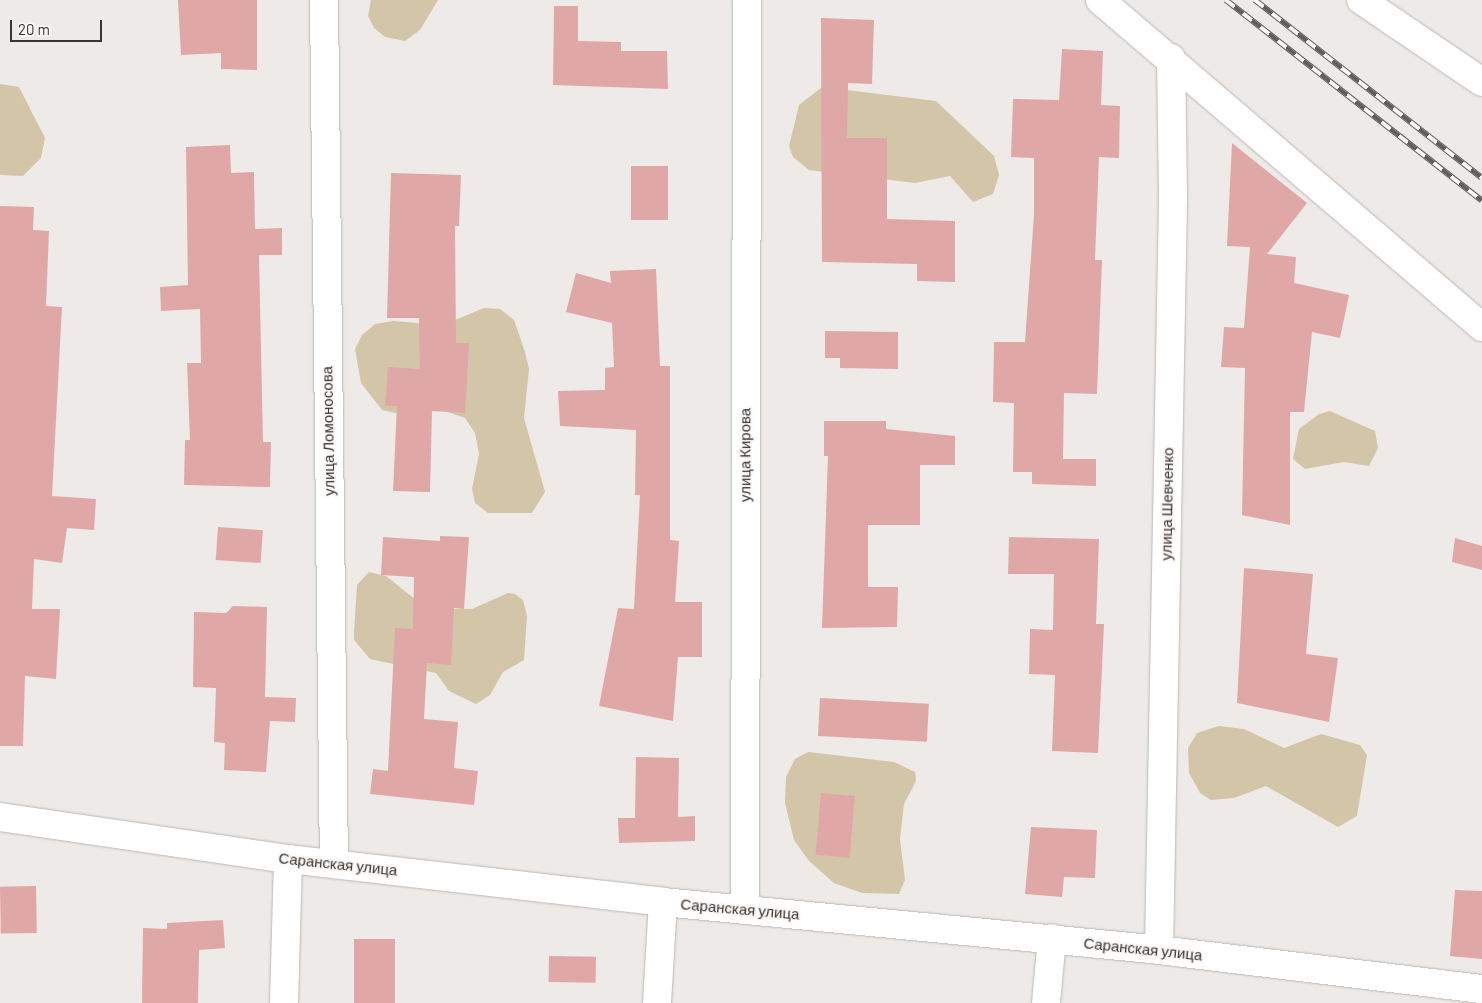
<!DOCTYPE html>
<html>
<head>
<meta charset="utf-8">
<style>
	body { margin:0 }
	#map { position:relative; width:1482px; height:1003px; overflow:hidden; background:#eeeae8; font-family:Barlow,sans-serif }
	div>[style] { position:absolute }
	[style*='--x'] { left:calc(var(--x)*1px); top:calc(var(--y)*1px); width:calc(var(--w)*1px); rotate:calc(var(--a)*1deg) }
	.green>* { inset:0; background:#d3c5a7 }
	.building>* { inset:0; background:#e0a7a7; transform-origin:0 0 }
	.roads { filter:drop-shadow(0 0 1px #bbb7b5) drop-shadow(0 0 1px #bbb7b5) }
	.minor>* { height:28px; margin:-14px; padding:0 14px; transform-origin:14px; border-radius:14px; background:#fff }
	.rail>* { height:5.5px; margin-top:-2.75px; transform-origin:0; background:repeating-linear-gradient(90deg,#fbf7f5 0 11px,#605e5d 0 22px); box-sizing:border-box; border-block:1px solid #605e5d }
	span { translate:-50% -50%; white-space:nowrap; text-align:center; line-height:1.15; -webkit-text-stroke:4px #fbf7f5; paint-order:stroke }
	.street-label { font-size:15px; color:#373535 }
	.scale { position:absolute; left:10px; top:20px; width:92px; height:22px; box-sizing:border-box; border:2px solid #373535; border-top:0; padding-left:6px; font-size:15px; line-height:18px; white-space:nowrap; color:#373535; -webkit-text-stroke:4px #fbf7f5; paint-order:stroke }
</style>
</head>
<body>
<div id="map">
	<div class="green">
		<div style="clip-path:polygon(371px 0,438px 0,420px 30px,405px 41px,385px 37px,374px 28px,368px 16px)"></div>
		<div style="clip-path:polygon(0 84px,19px 87px,45px 138px,41px 158px,23px 176px,0 175px)"></div>
		<div style="clip-path:polygon(822px 87px,936px 101px,994px 156px,999px 175px,993px 194px,973px 202px,950px 176px,915px 183px,809px 170px,793px 157px,789px 146px,799px 105px)"></div>
		<div style="clip-path:polygon(484px 308px,500px 309px,514px 320px,525px 352px,529px 369px,524px 418px,545px 492px,532px 513px,488px 513px,475px 503px,472px 489px,479px 454px,475px 433px,465px 418px,442px 410px,400px 414px,382px 410px,361px 383px,355px 349px,362px 335px,375px 324px,393px 321px,443px 325px)"></div>
		<div style="clip-path:polygon(1330px 411px,1375px 431px,1378px 448px,1369px 466px,1344px 462px,1305px 469px,1293px 459px,1299px 429px,1319px 414px)"></div>
		<div style="clip-path:polygon(369px 572px,386px 576px,416px 600px,449px 609px,472px 609px,508px 593px,515px 594px,523px 600px,527px 616px,524px 660px,503px 672px,490px 695px,476px 704px,449px 691px,436px 673px,370px 659px,354px 640px,354px 632px,357px 585px)"></div>
		<div style="clip-path:polygon(1219px 726px,1244px 729px,1284px 748px,1321px 734px,1360px 745px,1367px 755px,1357px 816px,1338px 827px,1266px 786px,1234px 798px,1211px 800px,1200px 793px,1189px 773px,1188px 748px,1197px 733px)"></div>
		<div style="clip-path:polygon(808px 752px,894px 762px,915px 772px,916px 781px,904px 804px,900px 839px,905px 880px,899px 894px,862px 893px,834px 883px,809px 861px,794px 840px,785px 803px,786px 777px,795px 759px)"></div>
	</div>
	<div class="building">
		<div style="clip-path:polygon(178px 0,257px 0,257px 70px,221px 69px,221px 53px,181px 55px)"></div>
		<div style="clip-path:polygon(554px 6px,578px 6px,578px 41px,621px 42px,621px 51px,667px 51px,668px 89px,553px 85px)"></div>
		<div style="clip-path:polygon(821px 18px,874px 20px,872px 84px,848px 83px,847px 138px,887px 138px,887px 219px,955px 221px,955px 282px,917px 281px,917px 264px,822px 262px)"></div>
		<div style="clip-path:polygon(1062px 49px,1103px 51px,1101px 105px,1120px 106px,1119px 158px,1099px 157px,1095px 260px,1102px 260px,1097px 394px,1064px 393px,1063px 459px,1096px 459px,1096px 486px,1032px 484px,1032px 472px,1013px 472px,1014px 403px,993px 402px,994px 342px,1025px 342px,1034px 214px,1034px 158px,1011px 157px,1013px 99px,1059px 100px)"></div>
		<div style="clip-path:polygon(1232px 143px,1307px 203px,1267px 254px,1296px 257px,1294px 283px,1349px 295px,1340px 338px,1312px 332px,1304px 412px,1290px 412px,1290px 525px,1242px 515px,1245px 368px,1221px 367px,1224px 327px,1244px 328px,1250px 247px,1227px 246px)"></div>
		<div style="clip-path:polygon(230px 145px,231px 173px,254px 172px,255px 229px,282px 228px,282px 255px,259px 255px,263px 442px,271px 442px,270px 487px,184px 485px,185px 440px,190px 440px,187px 363px,201px 363px,200px 309px,161px 311px,160px 287px,188px 285px,186px 147px)"></div>
		<div style="left:631px;top:166px;width:37px;height:54px"></div>
		<div style="clip-path:polygon(391px 173px,461px 175px,459px 226px,455px 226px,456px 343px,469px 343px,465px 413px,432px 411px,430px 492px,393px 491px,397px 406px,385px 406px,388px 367px,420px 369px,419px 318px,387px 318px)"></div>
		<div style="clip-path:polygon(0 206px,34px 207px,33px 230px,49px 231px,46px 306px,62px 307px,52px 496px,96px 499px,94px 530px,67px 528px,62px 563px,34px 559px,32px 609px,60px 609px,56px 679px,25px 676px,23px 746px,0 746px)"></div>
		<div style="clip-path:polygon(656px 269px,660px 366px,670px 366px,670px 540px,679px 541px,675px 602px,702px 602px,702px 657px,678px 657px,673px 721px,599px 706px,618px 608px,634px 609px,640px 495px,635px 495px,636px 430px,560px 426px,558px 391px,605px 390px,605px 368px,614px 367px,612px 323px,566px 312px,576px 273px,611px 283px,610px 271px)"></div>
		<div style="clip-path:polygon(825px 331px,898px 332px,898px 369px,840px 368px,840px 358px,825px 358px)"></div>
		<div style="clip-path:polygon(824px 421px,886px 421px,886px 429px,955px 436px,955px 465px,920px 465px,920px 525px,868px 525px,868px 587px,898px 587px,897px 627px,822px 628px,828px 456px,824px 456px)"></div>
		<div style="left:218px;top:527px;width:45px;height:33px;rotate:4deg"></div>
		<div style="clip-path:polygon(440px 536px,469px 537px,464px 609px,454px 608px,451px 665px,427px 663px,424px 719px,458px 722px,454px 768px,478px 771px,474px 805px,370px 794px,373px 769px,388px 771px,395px 628px,413px 629px,414px 577px,381px 575px,383px 537px,440px 541px)"></div>
		<div style="clip-path:polygon(1009px 537px,1099px 539px,1096px 624px,1104px 624px,1098px 753px,1052px 751px,1055px 675px,1029px 674px,1030px 629px,1053px 630px,1054px 574px,1008px 574px)"></div>
		<div style="clip-path:polygon(1455px 538px,1482px 546px,1482px 570px,1452px 562px)"></div>
		<div style="clip-path:polygon(1244px 568px,1313px 574px,1306px 654px,1338px 658px,1329px 722px,1237px 703px)"></div>
		<div style="clip-path:polygon(233px 606px,267px 607px,265px 697px,296px 698px,295px 722px,270px 721px,266px 772px,224px 770px,225px 743px,214px 742px,216px 688px,193px 687px,194px 612px,226px 613px)"></div>
		<div style="left:820px;top:698px;width:109px;height:38px;rotate:3deg"></div>
		<div style="clip-path:polygon(636px 757px,679px 758px,678px 817px,695px 816px,695px 841px,619px 843px,618px 818px,635px 818px)"></div>
		<div style="left:821px;top:793px;width:34px;height:62px;rotate:5deg"></div>
		<div style="clip-path:polygon(1031px 827px,1097px 830px,1095px 878px,1064px 877px,1062px 897px,1025px 894px)"></div>
		<div style="left:36px;top:886px;width:47px;height:36px;rotate:89deg"></div>
		<div style="clip-path:polygon(1455px 890px,1482px 891px,1482px 959px,1450px 956px)"></div>
		<div style="clip-path:polygon(223px 920px,225px 948px,199px 950px,198px 1003px,142px 1003px,143px 928px,167px 929px,167px 923px)"></div>
		<div style="left:354px;top:939px;width:41px;height:64px"></div>
		<div style="left:549px;top:956px;width:47px;height:26px;rotate:1deg"></div>
	</div>
	<div class="roads">
		<div class="minor">
			<div style="--x:324;--y:0;--w:862;--a:89.34"></div>
			<div style="--x:1100;--y:0;--w:503;--a:40.56"></div>
			<div style="--x:1361;--y:0;--w:146;--a:34.1"></div>
			<div style="--x:0;--y:817;--w:291;--a:8.3"></div>
			<div style="--x:288;--y:859;--w:377;--a:6.5"></div>
			<div style="--x:663;--y:902;--w:498;--a:5.5"></div>
			<div style="--x:1159;--y:950;--w:325;--a:6.9"></div>
			<div style="--x:745;--y:909;--w:909;--a:-89.87"></div>
			<div style="--x:1159;--y:950;--w:752;--a:-88.93"></div>
			<div style="--x:1173;--y:198;--w:140;--a:-90.8"></div>
			<div style="--x:284;--y:1003;--w:144;--a:-88.4"></div>
			<div style="--x:657;--y:1003;--w:101;--a:-86.6"></div>
			<div style="--x:1046;--y:1003;--w:65;--a:-84.7"></div>
		</div>
	</div>
	<div class="rail">
		<div style="--x:1226;--y:0;--w:325;--a:38.1"></div>
		<div style="--x:1255;--y:0;--w:288;--a:38.1"></div>
	</div>
	<div class="street-label">
		<span style="left:328px;top:431px;rotate:-91deg">улица Ломоносова</span>
		<span style="left:745px;top:455px;rotate:-90deg">улица Кирова</span>
		<span style="left:1167px;top:504px;rotate:-89deg">улица Шевченко</span>
		<span style="left:338px;top:864px;rotate:6deg">Саранская улица</span>
		<span style="left:740px;top:909px;rotate:5deg">Саранская улица</span>
		<span style="left:1143px;top:949px;rotate:6deg">Саранская улица</span>
	</div>
	<div class="scale">20 m</div>
</div>
</body>
</html>
